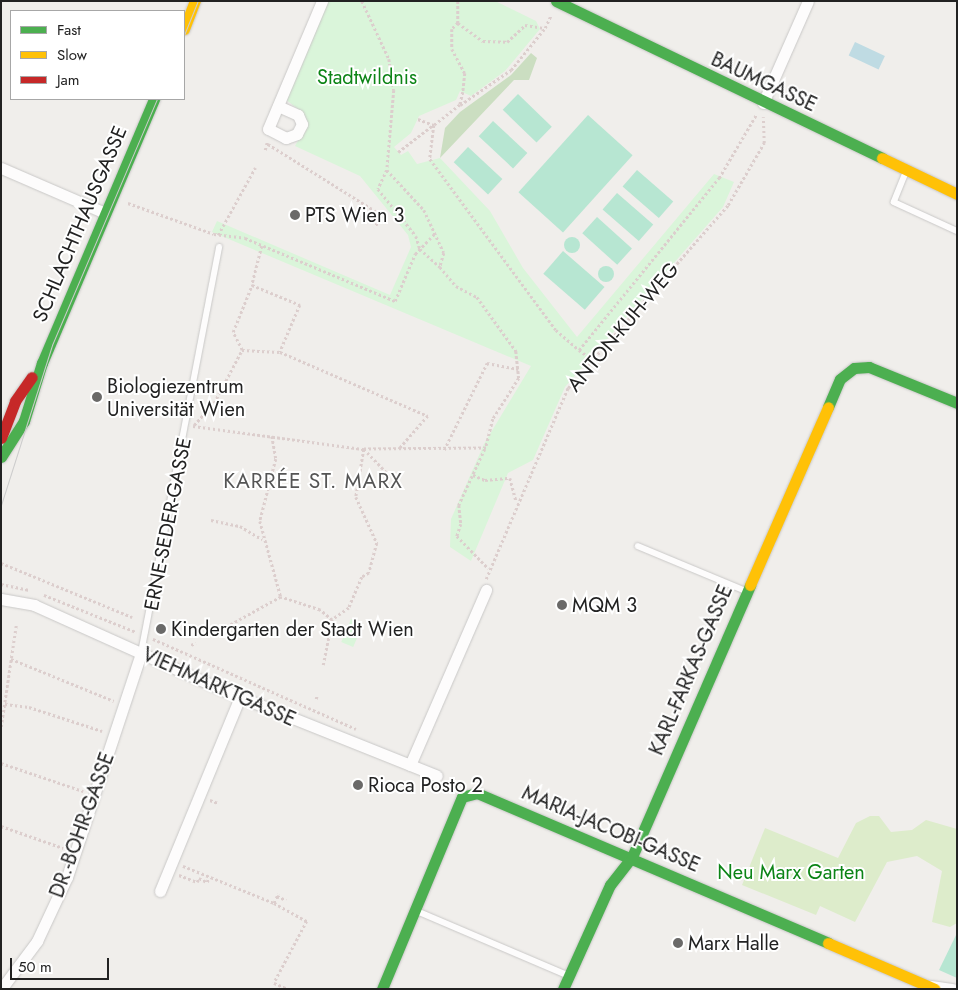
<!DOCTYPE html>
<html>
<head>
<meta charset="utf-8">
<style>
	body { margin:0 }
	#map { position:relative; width:958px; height:990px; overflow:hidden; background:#f0eeeb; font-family:Jost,sans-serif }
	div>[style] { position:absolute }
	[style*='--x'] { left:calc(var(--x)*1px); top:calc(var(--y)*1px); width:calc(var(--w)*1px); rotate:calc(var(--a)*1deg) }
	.grass>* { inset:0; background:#ddeccb }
	.forest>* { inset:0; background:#cbdec1 }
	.park>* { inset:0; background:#daf5da; transform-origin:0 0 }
	.pitch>* { inset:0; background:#b7e6d2; transform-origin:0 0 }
	.round { border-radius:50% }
	.water>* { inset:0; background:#bfdbe3; transform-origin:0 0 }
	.path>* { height:2.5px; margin-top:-1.25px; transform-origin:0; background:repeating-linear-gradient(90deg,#dccecd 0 2.5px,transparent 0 5px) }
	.roads { filter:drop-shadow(0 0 1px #c9c8c7) drop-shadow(0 0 1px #c9c8c7) }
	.lane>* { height:5.5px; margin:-2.75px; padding:0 2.75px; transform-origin:2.75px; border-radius:2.75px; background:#fdfcfc }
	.street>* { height:11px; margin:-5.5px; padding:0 5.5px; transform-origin:5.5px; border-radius:5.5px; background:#fdfcfc }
	.fast>* { height:11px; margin:-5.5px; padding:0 5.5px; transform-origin:5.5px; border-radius:5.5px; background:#4caf50 }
	.slow>* { height:11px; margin:-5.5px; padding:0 5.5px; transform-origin:5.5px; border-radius:5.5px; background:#ffc107 }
	.jam>* { height:11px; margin:-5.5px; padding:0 5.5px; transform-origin:5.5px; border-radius:5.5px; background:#c62828 }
	.tram>* { height:1px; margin:-0.5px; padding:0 0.5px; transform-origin:0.5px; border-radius:0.5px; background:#ccc }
	.dots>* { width:14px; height:14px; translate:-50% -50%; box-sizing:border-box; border:2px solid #fff; border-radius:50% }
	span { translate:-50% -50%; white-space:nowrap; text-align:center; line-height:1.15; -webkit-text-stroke:4px #fff; paint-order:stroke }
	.park-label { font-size:20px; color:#0c8416 }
	.street-label { font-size:20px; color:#222 }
	.poi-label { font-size:20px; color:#222 }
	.left { translate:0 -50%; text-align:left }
	.neighbourhood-label { font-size:21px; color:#555; letter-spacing:1px }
	.frame { position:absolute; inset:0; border:2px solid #222; pointer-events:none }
	.legend { position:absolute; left:10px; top:10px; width:175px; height:90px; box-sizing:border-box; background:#fff; border:1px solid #a7a7a7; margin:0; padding:6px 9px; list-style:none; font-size:15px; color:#222 }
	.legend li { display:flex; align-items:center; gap:10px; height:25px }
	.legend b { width:25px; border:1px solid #a7a7a7 }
	.scale { position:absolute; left:10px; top:958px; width:99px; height:22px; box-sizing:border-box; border:2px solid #222; border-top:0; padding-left:6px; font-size:15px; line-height:18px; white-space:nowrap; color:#222; -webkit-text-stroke:4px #fff; paint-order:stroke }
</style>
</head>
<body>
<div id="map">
	<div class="grass">
		<div style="clip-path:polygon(870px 816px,879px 816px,891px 832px,912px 830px,926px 820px,957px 829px,957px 923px,950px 927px,932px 922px,942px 871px,917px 856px,887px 862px,855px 922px,820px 906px,816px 915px,742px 885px,765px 828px,838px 858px,856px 823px)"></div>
	</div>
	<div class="forest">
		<div style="clip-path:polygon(531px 53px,537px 58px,529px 80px,514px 80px,440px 158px,445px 128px,460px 112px,511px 75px)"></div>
	</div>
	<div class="park">
		<div style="clip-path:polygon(328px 1px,495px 1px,536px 21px,540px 29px,505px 71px,471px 96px,460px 91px,456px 100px,419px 116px,411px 133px,394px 147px,401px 155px,408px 151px,417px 164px,440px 158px,490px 211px,523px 268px,577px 337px,714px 174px,734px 182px,723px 207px,565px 387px,533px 460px,508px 473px,471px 561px,450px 547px,451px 519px,484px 444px,531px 366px,212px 232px,217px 221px,390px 295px,411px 247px,408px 235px,360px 176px,295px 146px,306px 126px,303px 113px,285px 99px)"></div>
		<div style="left:351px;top:619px;width:13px;height:25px;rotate:23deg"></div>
	</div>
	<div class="pitch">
		<div style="left:518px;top:94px;width:47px;height:22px;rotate:44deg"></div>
		<div style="left:588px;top:115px;width:60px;height:104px;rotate:42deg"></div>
		<div style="left:493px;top:121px;width:47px;height:21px;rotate:43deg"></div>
		<div style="left:468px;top:147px;width:47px;height:21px;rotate:43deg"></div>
		<div style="left:637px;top:170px;width:48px;height:22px;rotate:41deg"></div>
		<div style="left:617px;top:193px;width:48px;height:22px;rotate:41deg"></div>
		<div style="left:597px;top:217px;width:47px;height:22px;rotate:42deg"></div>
		<div class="round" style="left:564px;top:237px;width:16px;height:16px"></div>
		<div style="left:563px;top:251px;width:55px;height:30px;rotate:41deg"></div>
		<div class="round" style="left:598px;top:266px;width:16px;height:16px"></div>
		<div style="clip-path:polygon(957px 933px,957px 978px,939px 970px)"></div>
	</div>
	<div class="water">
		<div style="left:855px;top:42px;width:33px;height:15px;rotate:25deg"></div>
	</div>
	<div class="path">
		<div style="--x:362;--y:1;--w:64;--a:65"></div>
		<div style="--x:389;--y:59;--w:31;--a:81"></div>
		<div style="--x:394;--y:90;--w:80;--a:95"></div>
		<div style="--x:387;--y:170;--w:54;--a:47.2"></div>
		<div style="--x:424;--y:210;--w:47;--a:65.1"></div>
		<div style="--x:444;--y:253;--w:15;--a:106"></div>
		<div style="--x:440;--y:267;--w:25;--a:50"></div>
		<div style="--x:456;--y:286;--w:24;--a:28"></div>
		<div style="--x:477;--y:297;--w:67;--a:54.2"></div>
		<div style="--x:516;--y:351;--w:27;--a:84"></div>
		<div style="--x:519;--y:378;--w:49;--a:122.4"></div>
		<div style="--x:493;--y:419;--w:30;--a:104"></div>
		<div style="--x:486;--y:448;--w:122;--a:179.5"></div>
		<div style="--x:364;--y:449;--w:37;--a:46"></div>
		<div style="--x:458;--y:1;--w:22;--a:90"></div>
		<div style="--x:458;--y:23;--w:31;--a:36"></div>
		<div style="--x:483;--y:41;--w:24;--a:2"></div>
		<div style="--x:507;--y:42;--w:25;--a:-43"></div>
		<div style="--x:525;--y:25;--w:20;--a:9"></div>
		<div style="--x:545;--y:28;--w:14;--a:-65"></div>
		<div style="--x:458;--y:23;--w:8;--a:135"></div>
		<div style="--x:452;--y:29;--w:20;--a:90"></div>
		<div style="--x:452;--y:49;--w:27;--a:62"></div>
		<div style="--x:465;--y:73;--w:19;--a:96"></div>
		<div style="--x:463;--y:92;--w:13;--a:103"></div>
		<div style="--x:460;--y:105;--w:33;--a:142"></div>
		<div style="--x:434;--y:125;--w:34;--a:97"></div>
		<div style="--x:430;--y:159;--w:212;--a:53.6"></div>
		<div style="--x:556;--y:330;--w:30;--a:41"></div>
		<div style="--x:579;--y:350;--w:222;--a:-50.9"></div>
		<div style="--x:719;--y:178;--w:73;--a:-59.6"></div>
		<div style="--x:460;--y:105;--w:62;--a:-34.5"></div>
		<div style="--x:511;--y:70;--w:54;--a:-51"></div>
		<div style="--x:418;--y:119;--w:17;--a:21"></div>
		<div style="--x:268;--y:144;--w:138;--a:32"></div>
		<div style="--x:385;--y:217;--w:15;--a:138"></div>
		<div style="--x:265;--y:150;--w:8;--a:-76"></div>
		<div style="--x:398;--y:152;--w:44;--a:-37.6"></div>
		<div style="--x:387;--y:170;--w:21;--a:115"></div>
		<div style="--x:378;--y:189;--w:60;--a:51"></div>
		<div style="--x:416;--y:236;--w:14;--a:73"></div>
		<div style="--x:420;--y:249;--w:27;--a:42"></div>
		<div style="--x:128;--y:203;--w:91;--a:19.8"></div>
		<div style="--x:214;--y:234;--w:31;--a:7"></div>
		<div style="--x:245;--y:238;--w:163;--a:22.8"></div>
		<div style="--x:395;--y:301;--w:51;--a:-66.9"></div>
		<div style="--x:415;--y:254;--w:28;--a:-46"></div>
		<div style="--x:218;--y:235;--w:77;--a:-61.1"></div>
		<div style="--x:262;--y:246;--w:40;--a:104.4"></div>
		<div style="--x:252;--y:285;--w:52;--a:22.6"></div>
		<div style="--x:300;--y:305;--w:51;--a:113.1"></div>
		<div style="--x:280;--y:352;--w:161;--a:23.4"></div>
		<div style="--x:428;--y:416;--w:44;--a:131.3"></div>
		<div style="--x:242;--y:350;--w:20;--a:-117"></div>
		<div style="--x:233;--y:332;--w:51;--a:-68"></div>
		<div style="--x:579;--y:350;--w:16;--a:35"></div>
		<div style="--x:194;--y:425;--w:30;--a:-48"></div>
		<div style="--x:214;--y:403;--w:60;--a:-62.2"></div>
		<div style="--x:242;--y:350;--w:37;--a:3"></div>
		<div style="--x:193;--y:426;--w:173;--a:7.7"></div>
		<div style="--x:364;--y:449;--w:49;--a:99.5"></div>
		<div style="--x:356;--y:497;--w:51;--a:65.5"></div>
		<div style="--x:377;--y:543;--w:31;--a:105"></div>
		<div style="--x:369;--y:573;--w:8;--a:150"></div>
		<div style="--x:362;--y:577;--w:34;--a:113"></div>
		<div style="--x:349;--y:608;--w:21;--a:145"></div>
		<div style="--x:332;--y:620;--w:16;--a:-140"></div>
		<div style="--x:320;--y:610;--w:41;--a:-161.6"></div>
		<div style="--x:281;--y:597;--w:58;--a:151.2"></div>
		<div style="--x:272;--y:436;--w:23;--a:80"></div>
		<div style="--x:276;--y:459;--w:64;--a:104.5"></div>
		<div style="--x:260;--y:521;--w:79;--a:74.6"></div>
		<div style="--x:485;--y:449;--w:62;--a:114.9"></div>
		<div style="--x:459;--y:505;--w:19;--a:84"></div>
		<div style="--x:461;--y:524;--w:13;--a:108"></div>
		<div style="--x:457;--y:536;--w:45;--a:45.9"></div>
		<div style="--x:444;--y:450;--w:97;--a:-63.7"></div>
		<div style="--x:487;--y:363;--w:32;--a:11"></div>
		<div style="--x:473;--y:475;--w:13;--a:23"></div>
		<div style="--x:485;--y:480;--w:25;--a:-5"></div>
		<div style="--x:510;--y:478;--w:24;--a:75"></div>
		<div style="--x:211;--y:520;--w:30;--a:12"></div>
		<div style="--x:240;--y:526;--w:26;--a:31"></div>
		<div style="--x:1;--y:563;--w:142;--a:22.4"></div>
		<div style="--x:486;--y:579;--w:208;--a:-66.8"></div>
		<div style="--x:568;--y:388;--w:243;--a:-48.8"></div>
		<div style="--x:728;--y:205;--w:72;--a:-59.9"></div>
		<div style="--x:764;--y:143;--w:26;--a:-92"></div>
		<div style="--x:1;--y:584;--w:29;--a:12"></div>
		<div style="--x:44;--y:595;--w:99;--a:21.9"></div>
		<div style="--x:153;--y:639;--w:222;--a:23.9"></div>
		<div style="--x:191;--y:645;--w:5;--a:-22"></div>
		<div style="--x:11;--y:659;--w:111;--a:22.2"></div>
		<div style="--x:323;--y:665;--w:46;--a:-78.7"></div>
		<div style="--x:316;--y:699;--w:4;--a:-76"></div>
		<div style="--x:5;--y:704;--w:24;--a:7"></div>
		<div style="--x:29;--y:707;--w:77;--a:18.2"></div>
		<div style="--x:1;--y:727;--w:103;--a:-81.6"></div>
		<div style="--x:1;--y:763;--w:87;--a:18.9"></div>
		<div style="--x:210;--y:800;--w:9;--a:21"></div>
		<div style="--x:1;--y:826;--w:66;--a:19.5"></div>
		<div style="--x:183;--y:866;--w:98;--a:22.1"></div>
		<div style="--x:274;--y:903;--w:10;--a:-66"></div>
		<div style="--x:179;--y:875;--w:19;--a:21"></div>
		<div style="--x:197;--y:882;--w:4;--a:-63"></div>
		<div style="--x:199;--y:878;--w:9;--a:27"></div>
		<div style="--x:207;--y:882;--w:5;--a:-68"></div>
		<div style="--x:277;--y:896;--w:10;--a:24"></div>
		<div style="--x:274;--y:903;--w:38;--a:29"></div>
		<div style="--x:307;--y:921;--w:70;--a:118"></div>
		<div style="--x:274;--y:983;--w:15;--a:23"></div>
	</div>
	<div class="roads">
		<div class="lane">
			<div style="--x:906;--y:173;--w:31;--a:112"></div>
			<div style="--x:894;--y:202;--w:69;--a:24.7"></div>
			<div style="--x:638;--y:546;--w:117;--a:22.6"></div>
			<div style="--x:141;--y:653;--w:413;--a:-79.1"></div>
			<div style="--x:417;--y:911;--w:163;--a:23.1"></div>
		</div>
		<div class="street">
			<div style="--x:763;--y:103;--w:111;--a:-66.2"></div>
			<div style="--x:278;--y:106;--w:22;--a:24"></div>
			<div style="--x:298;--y:115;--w:10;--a:66"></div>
			<div style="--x:302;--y:124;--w:11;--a:117"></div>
			<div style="--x:297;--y:134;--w:12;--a:160"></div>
			<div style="--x:286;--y:138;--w:20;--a:-153"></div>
			<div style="--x:268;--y:129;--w:139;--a:-67.1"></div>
			<div style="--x:1;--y:168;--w:113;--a:23.4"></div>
			<div style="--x:1;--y:599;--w:34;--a:10"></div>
			<div style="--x:34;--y:605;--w:209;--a:24.2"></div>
			<div style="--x:225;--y:691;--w:228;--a:21.8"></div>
			<div style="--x:410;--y:765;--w:191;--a:-66.5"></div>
			<div style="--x:160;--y:891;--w:210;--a:-67.6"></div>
			<div style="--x:931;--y:986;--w:22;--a:8"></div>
			<div style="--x:2;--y:988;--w:59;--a:-53.3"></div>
			<div style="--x:37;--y:941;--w:71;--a:-64.9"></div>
			<div style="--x:67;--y:877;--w:236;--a:-71.7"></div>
		</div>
		<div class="fast">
			<div style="--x:556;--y:1;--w:362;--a:25.7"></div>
			<div style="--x:828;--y:407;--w:30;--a:-67"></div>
			<div style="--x:840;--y:379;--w:18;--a:-38"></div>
			<div style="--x:854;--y:368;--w:15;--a:-4"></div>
			<div style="--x:869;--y:367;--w:95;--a:22.2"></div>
			<div style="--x:1;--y:457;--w:43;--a:-57.4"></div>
			<div style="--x:24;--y:421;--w:61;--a:-72.8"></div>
			<div style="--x:42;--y:363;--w:287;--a:-67"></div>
			<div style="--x:382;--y:989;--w:208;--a:-67.4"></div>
			<div style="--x:462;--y:797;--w:16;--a:-15"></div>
			<div style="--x:477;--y:793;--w:382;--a:23.1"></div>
			<div style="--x:563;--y:989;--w:114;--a:-65.7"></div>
			<div style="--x:610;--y:885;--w:36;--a:-52"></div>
			<div style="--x:632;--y:857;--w:296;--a:-66.5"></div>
		</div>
		<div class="slow">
			<div style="--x:184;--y:29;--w:30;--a:-69"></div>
			<div style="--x:882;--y:158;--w:83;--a:25.6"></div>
			<div style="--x:750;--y:585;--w:194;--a:-66.3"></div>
			<div style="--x:828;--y:943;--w:116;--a:23.3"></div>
		</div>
		<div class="jam">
			<div style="--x:1;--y:438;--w:40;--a:-69"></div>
			<div style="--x:15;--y:401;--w:29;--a:-55"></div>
		</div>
	</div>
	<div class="tram">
		<div style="--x:184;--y:35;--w:37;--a:-68"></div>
		<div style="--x:1;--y:505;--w:168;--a:-72.3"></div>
		<div style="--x:52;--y:345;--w:267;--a:-66.9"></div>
	</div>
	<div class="dots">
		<div style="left:295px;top:215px;background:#6a6968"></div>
		<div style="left:97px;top:397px;background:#6a6968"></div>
		<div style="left:562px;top:605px;background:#6a6968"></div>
		<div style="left:161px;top:629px;background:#6a6968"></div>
		<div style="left:358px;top:785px;background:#6a6968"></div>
		<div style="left:678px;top:943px;background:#6a6968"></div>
	</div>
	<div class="park-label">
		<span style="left:367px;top:77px">Stadtwildnis</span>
		<span style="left:791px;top:872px">Neu Marx Garten</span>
	</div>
	<div class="street-label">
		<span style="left:764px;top:82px;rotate:25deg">BAUMGASSE</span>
		<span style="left:80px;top:224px;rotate:-67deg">SCHLACHTHAUSGASSE</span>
		<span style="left:623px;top:327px;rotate:-50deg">ANTON-KUH-WEG</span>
		<span style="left:168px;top:524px;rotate:-79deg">ERNE-SEDER-GASSE</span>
		<span style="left:691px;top:670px;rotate:-67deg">KARL-FARKAS-GASSE</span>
		<span style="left:219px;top:687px;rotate:24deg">VIEHMARKTGASSE</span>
		<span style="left:82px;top:825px;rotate:-70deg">DR.-BOHR-GASSE</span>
		<span style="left:611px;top:829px;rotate:23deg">MARIA-JACOBI-GASSE</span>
	</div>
	<div class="poi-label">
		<span class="left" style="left:305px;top:215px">PTS Wien 3</span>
		<span class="left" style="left:107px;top:398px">Biologiezentrum<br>Universität Wien</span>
		<span class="left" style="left:572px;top:605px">MQM 3</span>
		<span class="left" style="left:171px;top:629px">Kindergarten der Stadt Wien</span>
		<span class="left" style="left:368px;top:785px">Rioca Posto 2</span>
		<span class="left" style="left:688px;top:943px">Marx Halle</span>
	</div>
	<div class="neighbourhood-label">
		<span style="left:313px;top:481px">KARRÉE ST. MARX</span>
	</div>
	<div class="frame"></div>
	<ul class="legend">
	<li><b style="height:6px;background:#4caf50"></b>Fast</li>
	<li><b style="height:6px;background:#ffc107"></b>Slow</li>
	<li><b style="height:6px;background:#c62828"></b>Jam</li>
	</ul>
	<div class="scale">50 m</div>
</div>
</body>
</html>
